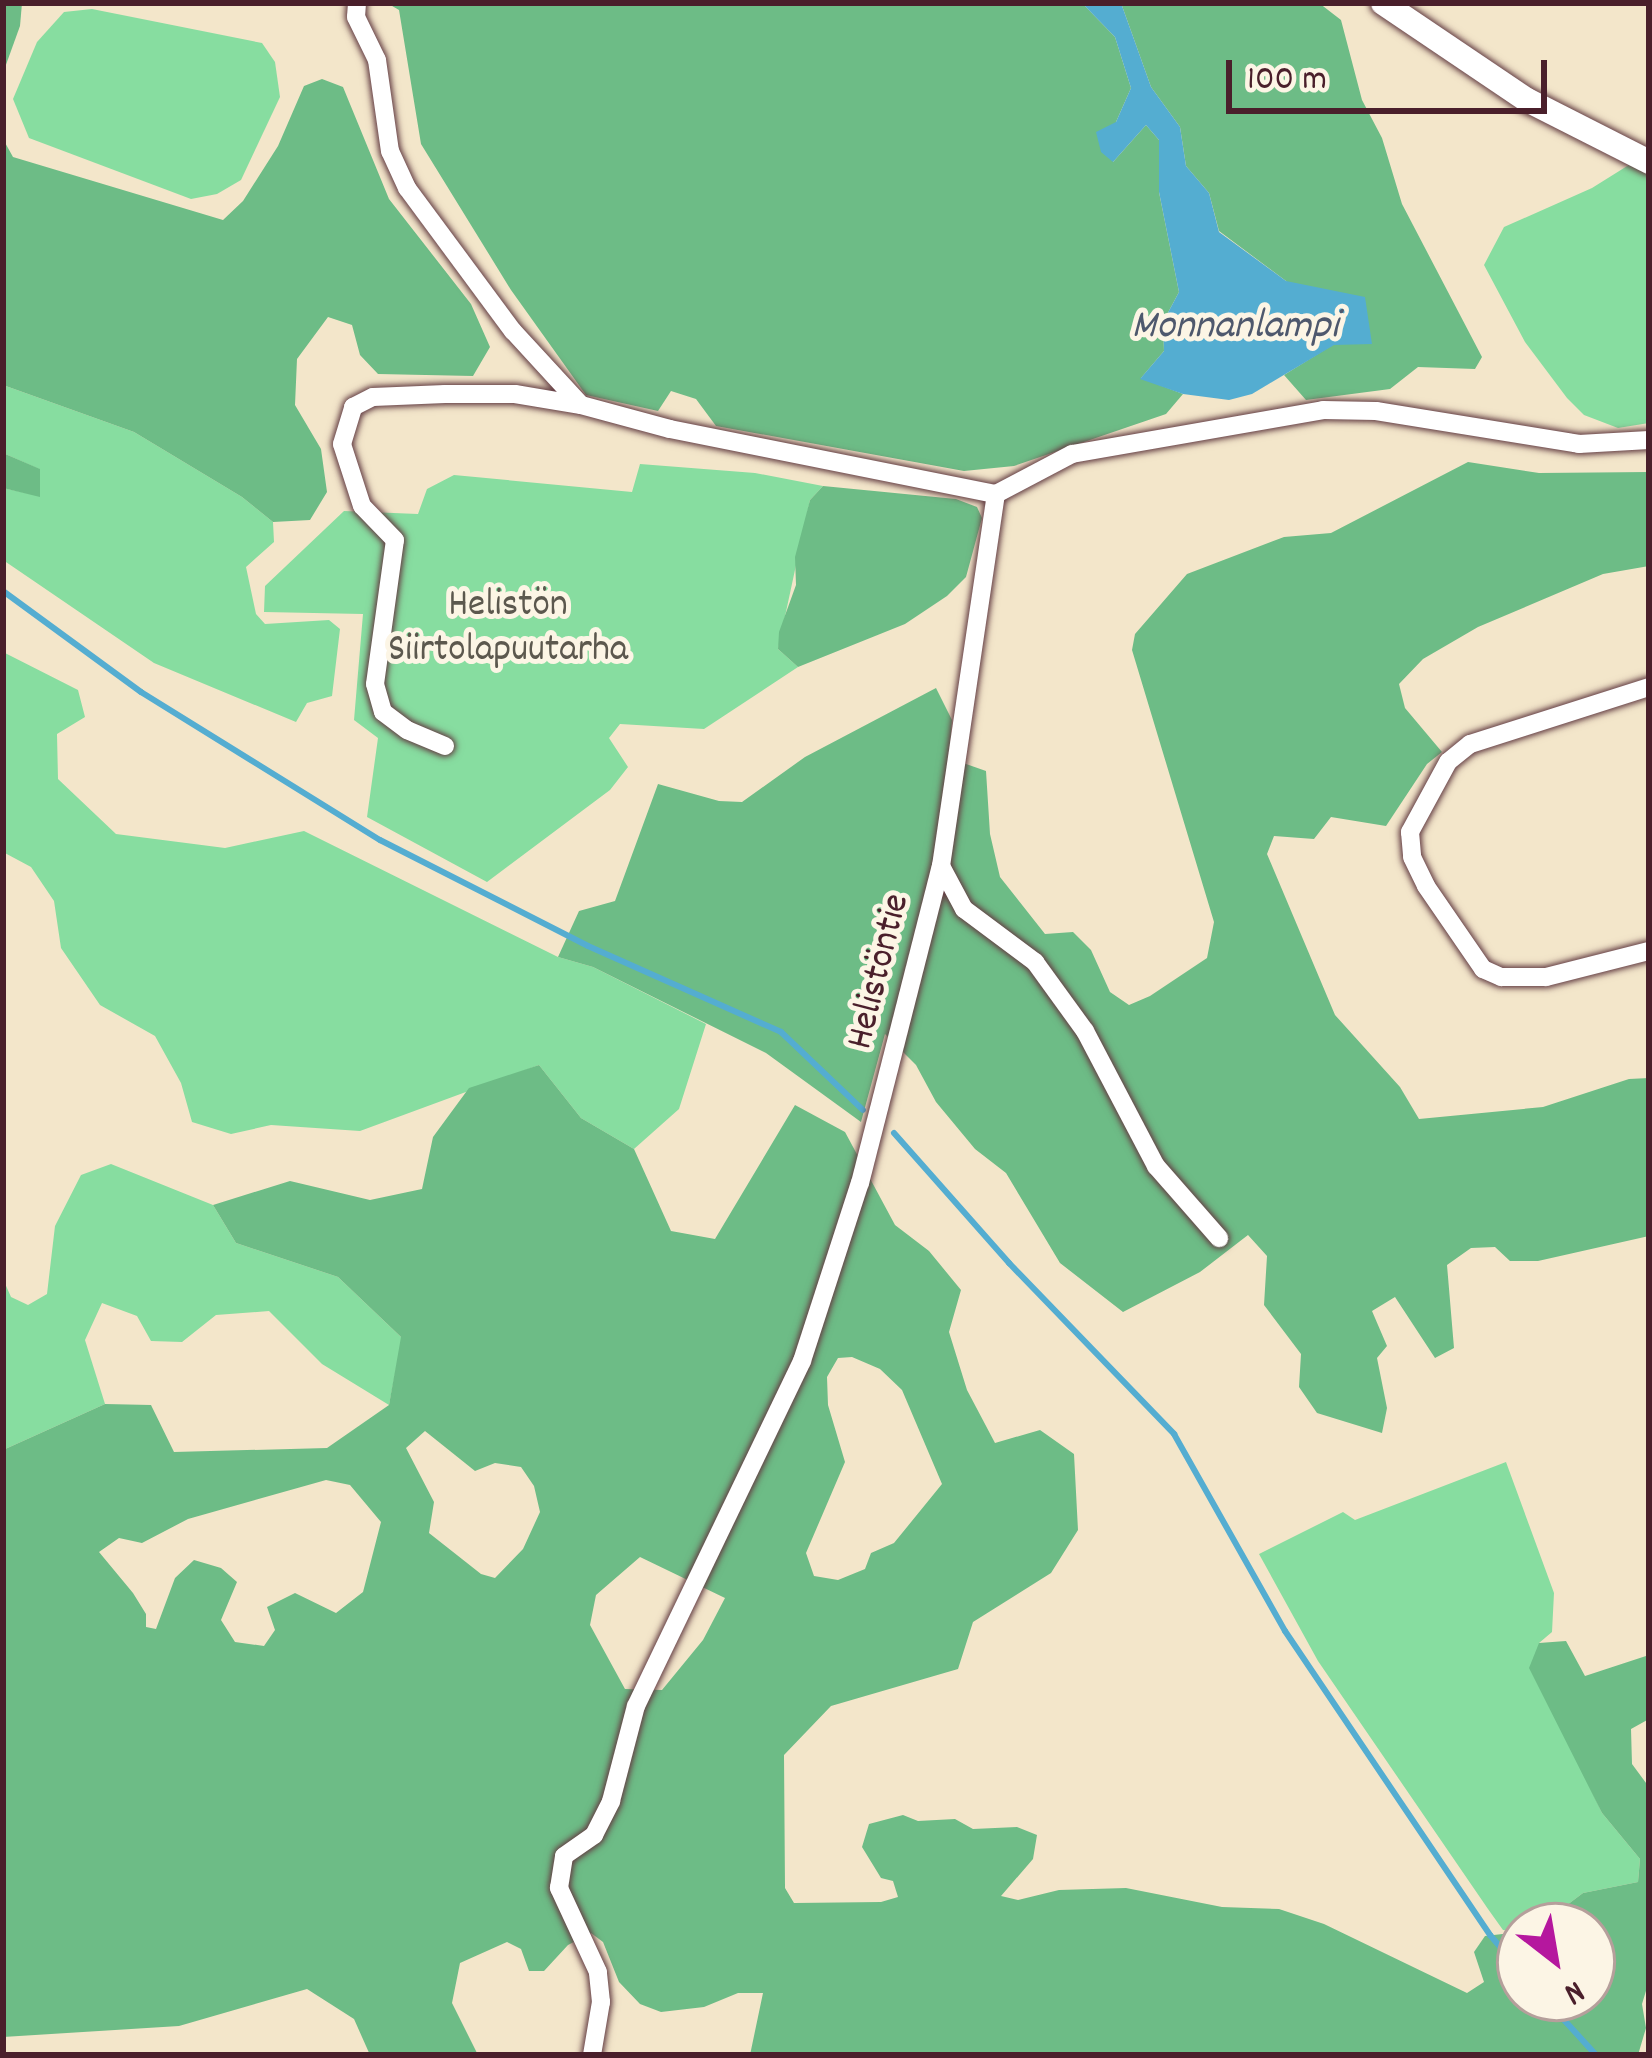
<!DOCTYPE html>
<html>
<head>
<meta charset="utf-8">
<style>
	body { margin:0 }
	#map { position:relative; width:1652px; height:2058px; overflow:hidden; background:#f3e6ca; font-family:Dekko,sans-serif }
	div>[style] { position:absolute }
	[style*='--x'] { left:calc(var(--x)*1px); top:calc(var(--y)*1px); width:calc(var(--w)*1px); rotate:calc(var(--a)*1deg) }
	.green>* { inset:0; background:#87dda0 }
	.forest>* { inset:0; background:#6dbc86 }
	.water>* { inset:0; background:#54add1 }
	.stream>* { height:6px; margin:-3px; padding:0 3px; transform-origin:3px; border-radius:3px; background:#54add1 }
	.roads { filter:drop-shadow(0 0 3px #633d43) drop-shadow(0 0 3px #633d43) }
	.street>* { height:18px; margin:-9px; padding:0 9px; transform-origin:9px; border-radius:9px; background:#fff }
	.secondary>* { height:24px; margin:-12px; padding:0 12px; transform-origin:12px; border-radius:12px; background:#fff }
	span { translate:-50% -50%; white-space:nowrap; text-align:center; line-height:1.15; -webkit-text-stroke:10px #fcf5e5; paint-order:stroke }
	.park-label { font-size:39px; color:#5c584e }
	.street-label { font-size:39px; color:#4a1f2b }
	.water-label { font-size:42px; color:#4e586d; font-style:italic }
	.frame { position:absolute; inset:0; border:6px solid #4a1f2b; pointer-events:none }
	.north { position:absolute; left:1496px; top:1902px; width:120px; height:120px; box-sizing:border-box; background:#fcf5e5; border:3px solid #b59f9b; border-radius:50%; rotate:149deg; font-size:33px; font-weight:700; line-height:48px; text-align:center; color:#4a1f2b }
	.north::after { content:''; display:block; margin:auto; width:42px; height:54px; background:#b5179e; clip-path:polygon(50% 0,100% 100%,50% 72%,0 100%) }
	.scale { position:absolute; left:1226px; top:60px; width:321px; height:54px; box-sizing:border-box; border:6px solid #4a1f2b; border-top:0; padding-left:15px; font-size:36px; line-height:42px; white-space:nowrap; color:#4a1f2b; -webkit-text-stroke:9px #fcf5e5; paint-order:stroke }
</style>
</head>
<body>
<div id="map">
	<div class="green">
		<div style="clip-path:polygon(92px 9px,262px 43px,275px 62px,280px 97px,241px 180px,217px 194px,191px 199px,29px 138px,13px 99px,37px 42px,64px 12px)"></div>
		<div style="clip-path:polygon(1632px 163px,1649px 169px,1649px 423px,1618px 428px,1584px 415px,1567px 398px,1525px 342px,1484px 265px,1504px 227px,1592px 188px)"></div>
		<div style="clip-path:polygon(3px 385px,134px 432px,242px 497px,273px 522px,274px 542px,246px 567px,256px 614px,265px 624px,329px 620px,340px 629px,332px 696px,307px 703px,296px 722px,154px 663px,3px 560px,3px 488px,40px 496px,39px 469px,3px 453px)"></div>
		<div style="clip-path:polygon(640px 464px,755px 473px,823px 486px,810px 500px,778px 649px,798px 667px,704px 729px,620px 724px,609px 738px,628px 767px,610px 790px,487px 882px,367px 817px,378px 738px,354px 720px,363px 614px,264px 612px,265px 586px,344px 511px,418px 514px,427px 489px,454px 475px,632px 492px)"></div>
		<div style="clip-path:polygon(3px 652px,78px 690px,85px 717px,57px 734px,58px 779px,116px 834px,225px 848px,304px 831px,558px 957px,593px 967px,706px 1024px,679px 1109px,634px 1149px,581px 1118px,539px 1065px,360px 1131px,271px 1125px,231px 1134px,192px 1122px,181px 1083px,155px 1036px,100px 1005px,61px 948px,54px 901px,31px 867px,3px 852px)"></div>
		<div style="clip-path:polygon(111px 1164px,213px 1205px,236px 1243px,338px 1277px,402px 1338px,389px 1405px,322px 1364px,269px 1311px,216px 1315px,182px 1342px,151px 1341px,137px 1316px,102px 1303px,85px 1340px,105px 1404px,3px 1450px,3px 1279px,11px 1297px,28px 1305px,47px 1294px,55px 1226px,81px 1175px)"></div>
		<div style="clip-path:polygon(1506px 1462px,1554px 1593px,1552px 1632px,1539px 1643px,1570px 1745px,1602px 1813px,1640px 1859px,1638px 1882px,1583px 1893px,1539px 1926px,1520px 1926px,1520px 1932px,1503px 1930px,1488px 1909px,1318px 1661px,1259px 1554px,1343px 1512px,1355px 1520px)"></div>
	</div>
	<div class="forest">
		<div style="clip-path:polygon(3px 3px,22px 3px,20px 26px,3px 73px)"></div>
		<div style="clip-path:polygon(387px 3px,1082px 3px,1115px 37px,1131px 88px,1116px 122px,1113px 162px,1146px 125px,1159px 140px,1159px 192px,1179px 292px,1163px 322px,1164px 351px,1141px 378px,1183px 394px,1166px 414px,1014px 466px,964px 471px,716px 426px,696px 399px,671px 391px,658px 411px,586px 395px,511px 290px,421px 144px,399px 10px)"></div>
		<div style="clip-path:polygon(1121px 3px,1319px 3px,1341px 20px,1362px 100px,1382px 138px,1402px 204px,1482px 357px,1475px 369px,1418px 367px,1390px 389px,1306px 400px,1284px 375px,1334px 344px,1286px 281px,1219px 231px,1209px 193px,1186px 166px,1180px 127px,1151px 87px)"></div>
		<div style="clip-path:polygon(322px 79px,343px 87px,389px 199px,471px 304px,490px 347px,473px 376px,378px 374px,360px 355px,352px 325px,328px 317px,297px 359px,295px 405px,321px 449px,327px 492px,310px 520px,273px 522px,242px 497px,134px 432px,3px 385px,3px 139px,13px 157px,223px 220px,243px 201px,278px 146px,304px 86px)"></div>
		<div style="clip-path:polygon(3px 453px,40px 469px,40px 497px,3px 488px)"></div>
		<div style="clip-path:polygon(1468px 462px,1539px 473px,1649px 472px,1649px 566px,1603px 574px,1478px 627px,1423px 659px,1399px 684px,1405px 708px,1442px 752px,1427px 764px,1386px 826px,1331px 817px,1314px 839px,1274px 836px,1267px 854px,1335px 1015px,1400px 1087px,1419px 1119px,1543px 1107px,1629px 1079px,1649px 1078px,1649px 1236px,1538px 1261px,1510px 1261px,1495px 1247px,1471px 1248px,1447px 1265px,1454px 1348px,1435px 1358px,1395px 1297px,1372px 1311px,1387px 1346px,1377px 1358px,1387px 1408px,1382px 1433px,1317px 1413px,1299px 1387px,1301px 1354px,1264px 1305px,1267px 1256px,1248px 1235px,1200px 1272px,1123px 1312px,1060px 1263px,1006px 1173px,975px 1149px,936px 1102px,916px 1065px,885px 1034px,861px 1122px,766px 1053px,593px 967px,558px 957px,579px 911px,615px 901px,658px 784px,719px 801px,742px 802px,805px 757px,936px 688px,952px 720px,949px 758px,986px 771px,990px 834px,1000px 877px,1045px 934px,1073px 932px,1091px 950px,1110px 992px,1129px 1005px,1150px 996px,1207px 958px,1214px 922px,1132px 650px,1135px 634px,1187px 574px,1284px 537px,1331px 533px)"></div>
		<div style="clip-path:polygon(823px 486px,956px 499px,977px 507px,982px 518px,966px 577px,947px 596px,905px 624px,798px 667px,778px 649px,779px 632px,796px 585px,795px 557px,810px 500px)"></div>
		<div style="clip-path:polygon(evenodd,539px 1065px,581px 1118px,634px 1149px,671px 1231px,715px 1239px,795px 1105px,845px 1132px,895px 1225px,929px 1251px,961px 1290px,949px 1332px,967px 1390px,995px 1443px,1040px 1430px,1074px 1454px,1078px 1530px,1051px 1573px,973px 1622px,958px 1669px,831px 1706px,784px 1755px,785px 1888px,794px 1903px,881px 1902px,898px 1897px,893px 1881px,881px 1878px,862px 1847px,869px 1824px,903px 1815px,918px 1821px,955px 1819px,973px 1829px,1017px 1827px,1037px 1835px,1033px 1859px,1001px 1896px,1018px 1900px,1059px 1890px,1126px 1888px,1222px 1907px,1279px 1909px,1324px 1924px,1467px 1993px,1484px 1982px,1474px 1952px,1485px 1936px,1520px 1932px,1520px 1998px,1592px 1998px,1592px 1926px,1539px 1926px,1583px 1893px,1638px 1882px,1640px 1859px,1602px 1813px,1529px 1668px,1539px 1643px,1566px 1641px,1585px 1676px,1649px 1655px,1649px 1719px,1631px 1729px,1632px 1764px,1649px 1787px,1649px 1981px,1642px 2004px,1646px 2028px,1638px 2055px,750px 2055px,763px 1993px,738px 1993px,704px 2007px,661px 2012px,640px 2004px,619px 1982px,603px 1942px,591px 1933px,568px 1945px,544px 1971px,529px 1971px,521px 1949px,507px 1942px,460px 1963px,452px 2003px,478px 2055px,370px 2055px,354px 2019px,307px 1989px,179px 2026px,3px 2037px,3px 1450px,105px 1404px,151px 1405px,174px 1452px,327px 1448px,389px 1405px,401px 1337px,338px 1277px,236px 1243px,213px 1205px,290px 1181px,370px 1200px,422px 1189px,433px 1137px,469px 1088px,539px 1065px,852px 1357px,880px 1369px,902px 1390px,942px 1484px,894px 1543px,871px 1553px,865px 1569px,838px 1580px,814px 1576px,806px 1553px,845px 1462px,828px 1405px,827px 1377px,838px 1358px,852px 1357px,539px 1065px,425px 1431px,475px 1471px,495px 1463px,521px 1467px,534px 1486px,540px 1512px,523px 1549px,495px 1578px,481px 1574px,429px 1533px,434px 1502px,406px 1448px,425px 1431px,539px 1065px,326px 1480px,350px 1485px,381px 1522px,363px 1592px,336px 1613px,295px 1593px,267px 1607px,275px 1630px,264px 1646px,235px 1642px,221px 1620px,237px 1582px,221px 1568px,194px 1560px,175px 1578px,156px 1629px,146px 1627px,146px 1614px,133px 1593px,99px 1552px,119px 1538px,142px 1543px,188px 1519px,326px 1480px,539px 1065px,640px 1557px,725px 1598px,703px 1640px,662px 1690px,625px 1689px,590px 1625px,596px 1595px,640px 1557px)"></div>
	</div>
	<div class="water">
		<div style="clip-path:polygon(1082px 3px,1121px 3px,1151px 87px,1180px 127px,1186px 166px,1209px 193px,1219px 232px,1286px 281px,1365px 297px,1372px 344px,1334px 345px,1252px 394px,1229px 400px,1183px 394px,1140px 379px,1164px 351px,1163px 322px,1179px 292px,1159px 192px,1159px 140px,1146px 125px,1113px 162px,1101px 152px,1096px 132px,1116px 122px,1131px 88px,1115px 37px)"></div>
	</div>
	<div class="stream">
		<div style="--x:3;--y:591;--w:171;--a:36.2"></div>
		<div style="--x:141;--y:692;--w:281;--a:31.8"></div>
		<div style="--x:380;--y:840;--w:233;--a:27"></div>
		<div style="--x:588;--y:946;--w:211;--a:24"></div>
		<div style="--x:781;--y:1032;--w:113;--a:43.6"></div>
		<div style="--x:894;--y:1133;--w:174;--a:48.5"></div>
		<div style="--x:1009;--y:1263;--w:238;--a:46"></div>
		<div style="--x:1174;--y:1434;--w:226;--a:60.6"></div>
		<div style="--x:1285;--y:1631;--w:367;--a:56"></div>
		<div style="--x:1490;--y:1935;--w:46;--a:49.4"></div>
		<div style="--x:1544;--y:1998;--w:77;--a:47.6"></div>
	</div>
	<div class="roads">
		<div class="street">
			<div style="--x:357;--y:3;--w:14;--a:94"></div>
			<div style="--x:356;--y:17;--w:48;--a:64"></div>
			<div style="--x:377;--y:60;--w:92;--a:81.9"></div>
			<div style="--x:390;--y:151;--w:41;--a:65.3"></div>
			<div style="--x:407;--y:188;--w:178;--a:53.5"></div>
			<div style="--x:513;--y:331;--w:100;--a:47.4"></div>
			<div style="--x:581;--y:405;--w:92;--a:15.1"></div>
			<div style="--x:670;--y:429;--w:332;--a:11.3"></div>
			<div style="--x:1649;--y:687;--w:188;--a:162.3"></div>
			<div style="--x:1470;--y:744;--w:28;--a:141"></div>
			<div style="--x:1448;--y:762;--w:80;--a:118.5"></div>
			<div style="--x:1410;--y:832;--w:25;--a:85"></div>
			<div style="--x:1412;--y:857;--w:32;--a:64"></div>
			<div style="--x:1426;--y:886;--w:101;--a:55.5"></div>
			<div style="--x:1483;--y:969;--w:20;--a:24"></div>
			<div style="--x:1501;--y:977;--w:45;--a:0"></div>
			<div style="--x:1546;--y:977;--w:106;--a:-14.2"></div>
			<div style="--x:445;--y:746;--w:41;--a:-157.2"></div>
			<div style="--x:407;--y:730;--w:30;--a:-143"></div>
			<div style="--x:383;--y:712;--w:29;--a:-106"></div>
			<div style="--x:375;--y:684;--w:145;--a:-82.1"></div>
			<div style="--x:395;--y:540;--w:47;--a:-134.1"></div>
			<div style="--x:362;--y:506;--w:65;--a:-107.9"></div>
			<div style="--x:342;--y:444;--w:39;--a:-73"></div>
			<div style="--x:353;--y:407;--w:22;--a:-27"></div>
			<div style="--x:373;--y:397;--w:72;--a:-2.4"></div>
			<div style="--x:445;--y:394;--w:70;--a:0"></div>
			<div style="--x:515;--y:394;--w:67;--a:9.5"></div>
			<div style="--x:941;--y:866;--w:49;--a:61.9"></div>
			<div style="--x:964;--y:909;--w:89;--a:36.7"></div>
			<div style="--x:1035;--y:962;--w:85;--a:54.1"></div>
			<div style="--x:1085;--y:1031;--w:153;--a:62.3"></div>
			<div style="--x:1156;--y:1166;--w:96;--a:48.8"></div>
			<div style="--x:592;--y:2055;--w:54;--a:-80.4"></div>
			<div style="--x:601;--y:2002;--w:30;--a:-96"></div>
			<div style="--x:598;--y:1972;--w:93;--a:-114.9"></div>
			<div style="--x:559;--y:1888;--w:32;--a:-81"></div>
			<div style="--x:564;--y:1856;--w:37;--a:-35"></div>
			<div style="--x:594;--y:1835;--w:38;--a:-63"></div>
			<div style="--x:611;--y:1801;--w:98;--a:-75.3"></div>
			<div style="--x:636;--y:1706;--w:383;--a:-64.3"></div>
			<div style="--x:802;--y:1361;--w:187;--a:-72"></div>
			<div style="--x:860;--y:1183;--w:327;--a:-75.7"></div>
			<div style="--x:941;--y:866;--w:376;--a:-81.6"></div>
			<div style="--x:996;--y:494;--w:86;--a:-27.8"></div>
			<div style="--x:1072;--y:454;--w:255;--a:-9.9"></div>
			<div style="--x:1323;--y:410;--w:53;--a:1.1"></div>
			<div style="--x:1376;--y:411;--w:206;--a:9.2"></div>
			<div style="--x:1579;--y:444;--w:70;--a:-3.3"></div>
		</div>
		<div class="secondary">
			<div style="--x:1383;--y:3;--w:174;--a:34"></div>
			<div style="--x:1527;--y:100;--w:137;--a:26.9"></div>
		</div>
	</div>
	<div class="park-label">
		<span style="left:508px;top:630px">Helistön<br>Siirtolapuutarha</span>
	</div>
	<div class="street-label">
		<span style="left:881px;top:972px;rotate:-76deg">Helistöntie</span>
	</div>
	<div class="water-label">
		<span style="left:1235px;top:328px">Monnanlampi</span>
	</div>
	<div class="frame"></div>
	<div class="north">N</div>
	<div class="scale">100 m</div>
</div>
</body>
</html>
